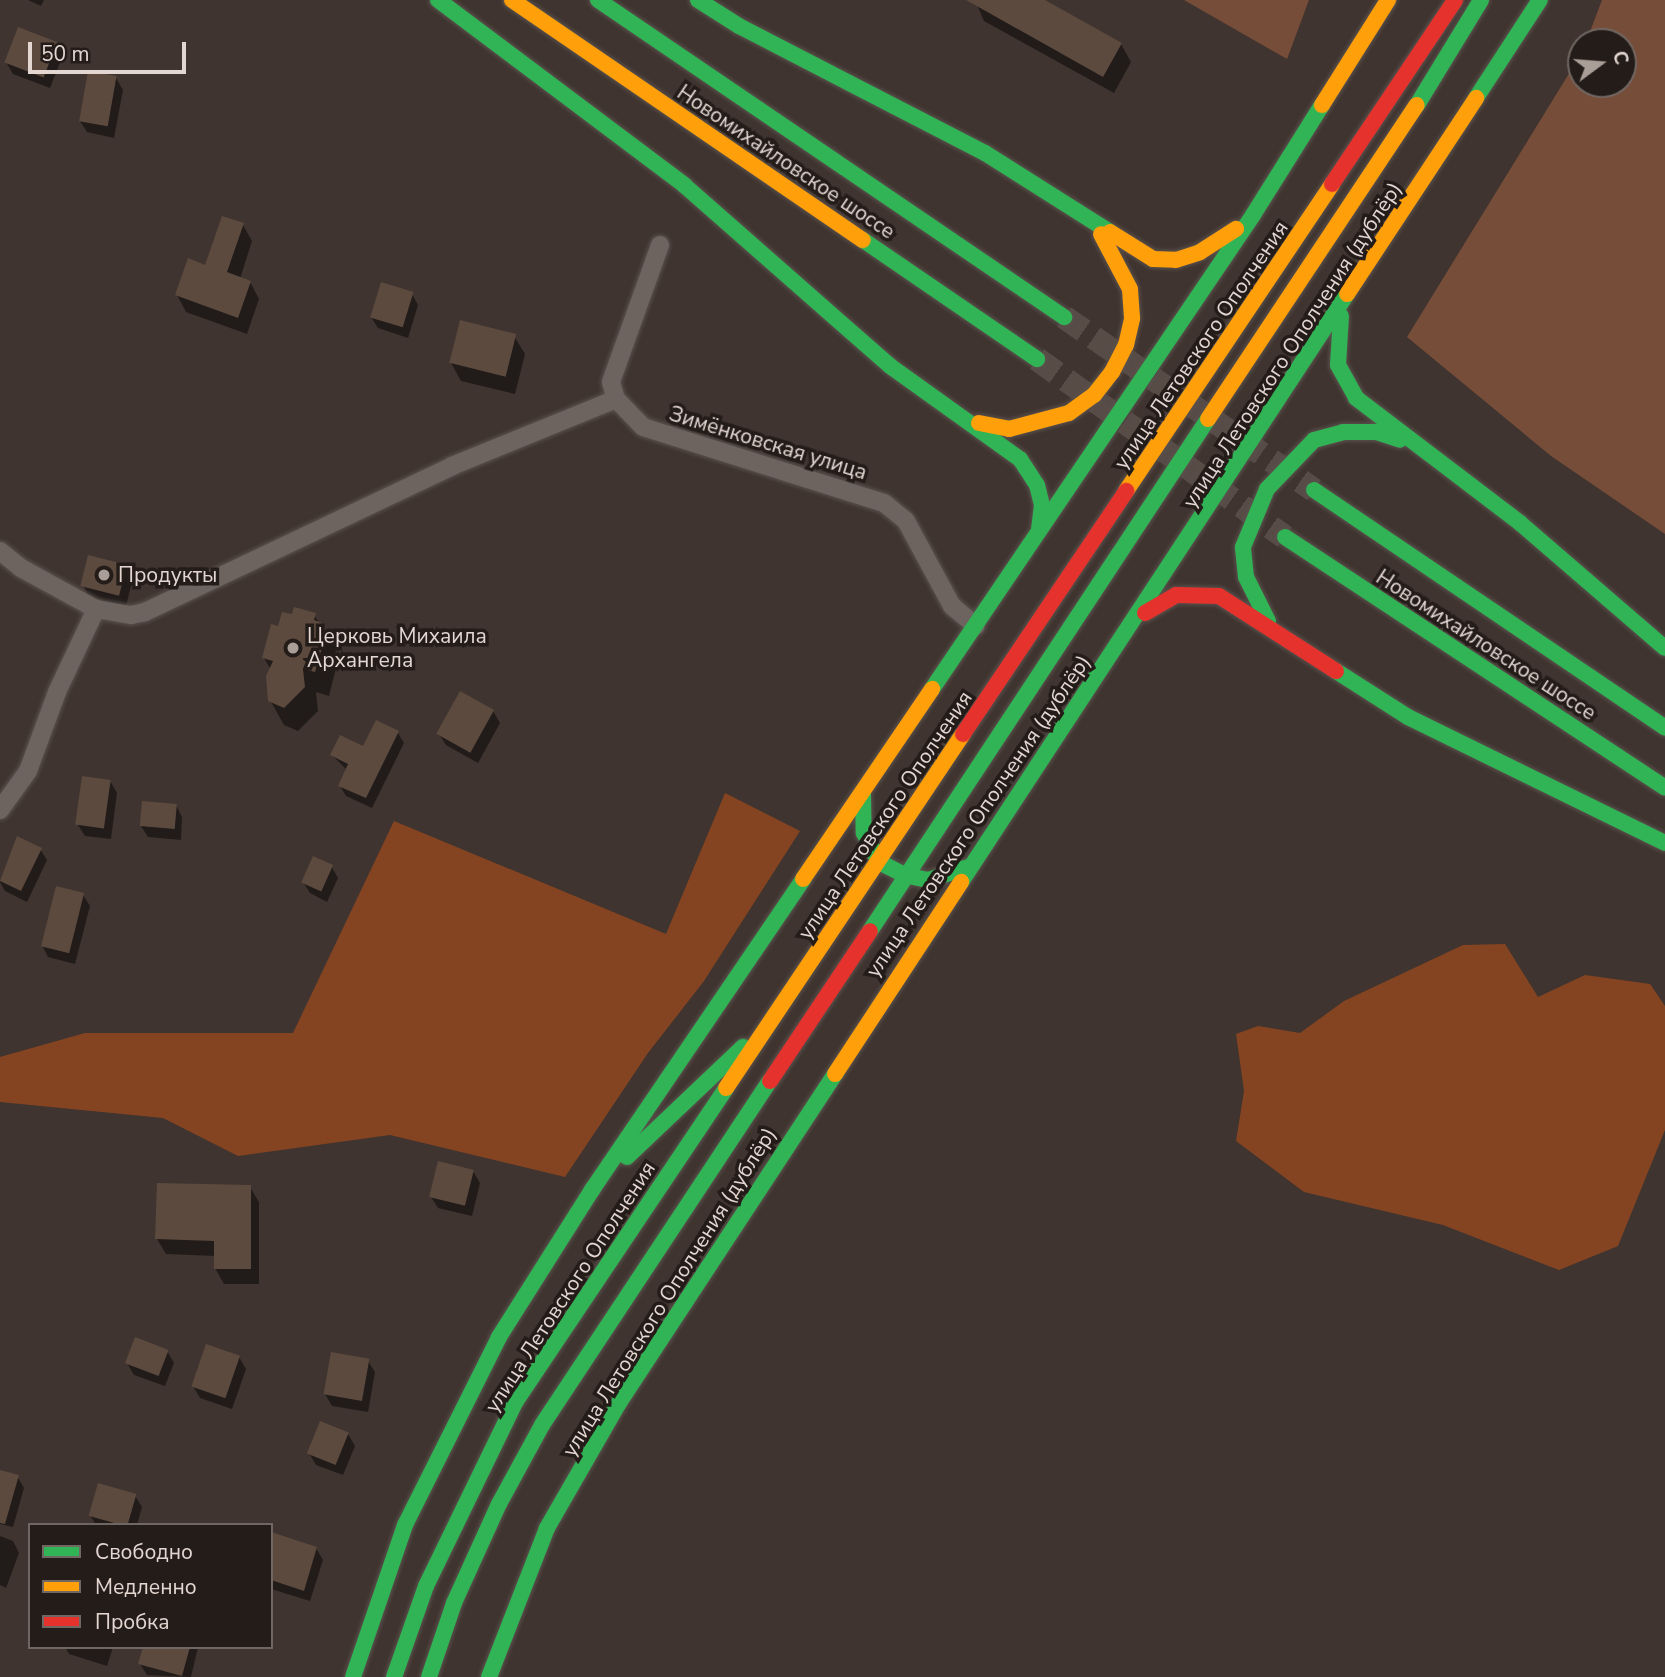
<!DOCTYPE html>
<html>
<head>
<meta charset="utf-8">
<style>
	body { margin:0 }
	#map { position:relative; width:1665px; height:1677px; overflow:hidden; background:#3f342f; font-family:"Nunito Sans",sans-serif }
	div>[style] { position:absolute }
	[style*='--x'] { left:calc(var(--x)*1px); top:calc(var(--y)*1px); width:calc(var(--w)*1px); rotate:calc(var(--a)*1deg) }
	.green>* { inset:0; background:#764d39 }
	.forest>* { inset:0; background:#854421 }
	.shadow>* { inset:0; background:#0007 }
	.building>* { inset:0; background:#5c4a3f; transform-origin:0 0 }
	.secondary-tunnel>* { height:24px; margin-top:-12px; transform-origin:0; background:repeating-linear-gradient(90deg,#584c47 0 24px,transparent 0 36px) }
	.roads { filter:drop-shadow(0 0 2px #5a514d) drop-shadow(0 0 2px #5a514d) }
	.street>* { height:18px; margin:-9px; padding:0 9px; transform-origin:9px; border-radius:9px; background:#6d6460 }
	.fast>* { height:16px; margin:-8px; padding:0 8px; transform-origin:8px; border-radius:8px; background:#30b455 }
	.slow>* { height:16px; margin:-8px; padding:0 8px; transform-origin:8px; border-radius:8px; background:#ff9f0a }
	.jam>* { height:16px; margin:-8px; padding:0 8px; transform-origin:8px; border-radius:8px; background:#e5322d }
	.dots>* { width:19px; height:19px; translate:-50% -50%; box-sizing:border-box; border:4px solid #241c18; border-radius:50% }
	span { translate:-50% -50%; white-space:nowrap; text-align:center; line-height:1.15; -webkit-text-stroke:7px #241c18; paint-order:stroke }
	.street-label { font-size:21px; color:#e4d7d2 }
	.poi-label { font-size:21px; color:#e4d7d2 }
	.left { translate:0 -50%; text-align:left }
	.legend { position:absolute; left:28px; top:1523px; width:245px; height:126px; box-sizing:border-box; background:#241c18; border:2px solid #716762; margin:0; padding:9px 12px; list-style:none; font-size:21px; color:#e4d7d2 }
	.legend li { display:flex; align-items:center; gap:14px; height:35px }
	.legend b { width:35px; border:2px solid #716762 }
	.north { position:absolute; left:1567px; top:28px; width:70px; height:70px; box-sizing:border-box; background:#241c18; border:2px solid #716762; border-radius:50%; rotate:74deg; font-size:19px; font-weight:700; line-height:28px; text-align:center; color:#e4d7d2 }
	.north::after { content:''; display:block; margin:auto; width:24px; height:32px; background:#aa9e99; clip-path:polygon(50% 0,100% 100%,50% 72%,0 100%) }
	.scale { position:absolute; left:28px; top:42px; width:158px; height:32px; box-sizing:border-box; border:4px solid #e4d7d2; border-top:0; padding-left:9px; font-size:21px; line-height:24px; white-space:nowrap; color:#e4d7d2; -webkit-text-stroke:5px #241c18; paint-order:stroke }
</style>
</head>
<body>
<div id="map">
	<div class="green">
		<div style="clip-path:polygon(1184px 0,1309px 0,1287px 59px)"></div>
		<div style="clip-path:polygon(1602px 0,1665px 0,1665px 534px,1551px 456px,1407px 337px,1581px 54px,1581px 84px,1623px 84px,1623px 42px,1586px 42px)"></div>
	</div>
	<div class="forest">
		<div style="clip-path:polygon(725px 793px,800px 831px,704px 981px,648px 1053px,565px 1177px,390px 1135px,238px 1156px,163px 1118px,0 1102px,0 1057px,85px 1033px,293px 1033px,394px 821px,666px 934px)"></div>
		<div style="clip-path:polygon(1505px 944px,1538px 997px,1585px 975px,1650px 984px,1665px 1006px,1665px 1130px,1618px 1246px,1559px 1270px,1443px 1225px,1304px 1192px,1236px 1141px,1244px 1091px,1236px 1034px,1258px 1026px,1300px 1033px,1344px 1001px,1463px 945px)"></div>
	</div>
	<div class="shadow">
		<div style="clip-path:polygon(28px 0,44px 0,41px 6px)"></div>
		<div style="clip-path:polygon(975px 0,1041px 0,1121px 44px,1131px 62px,1114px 93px,984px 21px)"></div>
		<div style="clip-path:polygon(56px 44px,63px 55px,50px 88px,13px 74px,6px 62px)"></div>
		<div style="clip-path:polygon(116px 78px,123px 90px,114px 138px,87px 132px,80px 121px)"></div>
		<div style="clip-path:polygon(243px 225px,252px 241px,240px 279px,250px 282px,259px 299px,247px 334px,186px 312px,177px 295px)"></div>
		<div style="clip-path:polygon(412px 294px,418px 305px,408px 338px,378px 328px,371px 317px)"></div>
		<div style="clip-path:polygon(514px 336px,525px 354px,515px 394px,461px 381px,451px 363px)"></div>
		<div style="clip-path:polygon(126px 566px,133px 578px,126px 606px,89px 597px,83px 585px)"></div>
		<div style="clip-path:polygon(314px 615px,335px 648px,337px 664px,329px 696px,316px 692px,318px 711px,298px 731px,284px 725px,270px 700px,271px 670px,264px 658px,279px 628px)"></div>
		<div style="clip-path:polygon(493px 711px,500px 723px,478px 763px,446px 745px,439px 734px)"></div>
		<div style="clip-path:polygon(377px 722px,398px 733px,404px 743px,372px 808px,346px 796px,340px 786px,347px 770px,332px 755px,364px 749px)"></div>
		<div style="clip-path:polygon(110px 781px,117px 793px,111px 839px,85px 836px,78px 825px)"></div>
		<div style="clip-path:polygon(176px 805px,182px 817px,181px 840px,148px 837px,141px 826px)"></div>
		<div style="clip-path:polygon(18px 838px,40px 849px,47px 860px,27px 902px,5px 891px,0 882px)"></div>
		<div style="clip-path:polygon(331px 866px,338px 878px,327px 902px,310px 893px,303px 882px)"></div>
		<div style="clip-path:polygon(83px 895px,90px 906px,75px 964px,48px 957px,42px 945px)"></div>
		<div style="clip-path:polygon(473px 1171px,480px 1183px,472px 1216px,438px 1208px,431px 1197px)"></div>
		<div style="clip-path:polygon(250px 1187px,259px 1202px,259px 1284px,224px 1284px,215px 1268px,215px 1256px,166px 1254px,157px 1239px)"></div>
		<div style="clip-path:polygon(167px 1351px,174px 1363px,165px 1386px,134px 1375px,127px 1363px)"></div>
		<div style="clip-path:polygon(239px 1357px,246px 1369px,232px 1409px,200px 1398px,193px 1386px)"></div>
		<div style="clip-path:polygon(368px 1361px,375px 1372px,368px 1412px,332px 1406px,325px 1394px)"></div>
		<div style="clip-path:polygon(348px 1434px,355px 1446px,343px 1475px,316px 1465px,309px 1453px)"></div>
		<div style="clip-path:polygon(0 1472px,17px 1476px,24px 1488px,13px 1527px,0 1524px)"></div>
		<div style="clip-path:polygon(135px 1496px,142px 1507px,137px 1525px,96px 1525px,90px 1515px)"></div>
		<div style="clip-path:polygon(271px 1534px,316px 1548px,323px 1560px,310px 1601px,271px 1589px)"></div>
		<div style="clip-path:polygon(0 1536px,13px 1541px,19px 1553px,6px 1588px,0 1585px)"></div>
		<div style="clip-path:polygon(65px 1647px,113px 1647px,107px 1666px,69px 1654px)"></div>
		<div style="clip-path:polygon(144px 1647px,198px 1647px,191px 1677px,147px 1675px,140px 1664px)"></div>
	</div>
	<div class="building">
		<div style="clip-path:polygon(966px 0,1045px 0,1122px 43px,1103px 77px)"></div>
		<div style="left:18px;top:27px;width:42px;height:38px;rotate:21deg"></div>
		<div style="left:88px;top:71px;width:29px;height:51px;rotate:10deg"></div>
		<div style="clip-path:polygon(222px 216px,244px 223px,227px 272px,251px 281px,238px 318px,175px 295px,188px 258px,205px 265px)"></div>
		<div style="left:381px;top:282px;width:34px;height:37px;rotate:17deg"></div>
		<div style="left:460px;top:320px;width:58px;height:44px;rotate:14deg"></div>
		<div style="left:88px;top:555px;width:40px;height:32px;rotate:14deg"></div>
		<div style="clip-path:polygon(294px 607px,316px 613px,314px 620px,322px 623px,319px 637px,325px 638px,315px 672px,303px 669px,305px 687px,284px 708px,268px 701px,266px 676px,273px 661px,262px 658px,271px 624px,278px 626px,282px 612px,292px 614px)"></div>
		<div style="left:460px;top:691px;width:39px;height:49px;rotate:29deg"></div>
		<div style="clip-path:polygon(376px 720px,399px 731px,366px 798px,338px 786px,348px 764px,330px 755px,340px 735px,363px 746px)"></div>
		<div style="left:82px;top:776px;width:29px;height:49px;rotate:8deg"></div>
		<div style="left:142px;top:801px;width:35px;height:25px;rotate:5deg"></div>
		<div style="clip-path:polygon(17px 836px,42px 848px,21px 891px,0 881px)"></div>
		<div style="left:313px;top:856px;width:22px;height:29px;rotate:24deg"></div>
		<div style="left:56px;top:886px;width:29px;height:62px;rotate:14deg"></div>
		<div style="left:438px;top:1161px;width:37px;height:37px;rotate:14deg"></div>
		<div style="clip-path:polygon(157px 1183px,251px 1185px,251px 1269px,214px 1269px,214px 1241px,155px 1239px)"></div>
		<div style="left:135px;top:1337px;width:36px;height:28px;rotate:21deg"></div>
		<div style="left:206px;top:1344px;width:36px;height:45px;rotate:19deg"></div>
		<div style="left:331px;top:1352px;width:39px;height:43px;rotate:10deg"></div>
		<div style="left:320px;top:1421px;width:31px;height:35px;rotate:22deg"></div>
		<div style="clip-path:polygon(0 1470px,19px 1475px,5px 1524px,0 1523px)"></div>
		<div style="left:98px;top:1483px;width:40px;height:34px;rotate:16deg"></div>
		<div style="clip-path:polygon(271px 1532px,317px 1547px,304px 1591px,271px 1580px)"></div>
		<div style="clip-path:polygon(143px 1647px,190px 1647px,182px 1676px,138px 1664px)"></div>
	</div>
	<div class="secondary-tunnel">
		<div style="--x:1064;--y:317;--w:304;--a:34.7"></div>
		<div style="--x:1037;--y:359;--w:305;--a:35.7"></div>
	</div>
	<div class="roads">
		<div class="street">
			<div style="--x:660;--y:245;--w:145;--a:109.7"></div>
			<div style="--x:611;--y:382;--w:18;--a:74"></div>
			<div style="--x:616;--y:399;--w:39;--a:46"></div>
			<div style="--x:643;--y:427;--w:253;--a:17.5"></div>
			<div style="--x:884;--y:503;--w:28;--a:39"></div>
			<div style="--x:906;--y:521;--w:97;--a:61.6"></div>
			<div style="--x:952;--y:606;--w:31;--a:40"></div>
			<div style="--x:0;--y:551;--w:27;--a:39"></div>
			<div style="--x:21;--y:568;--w:85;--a:28.7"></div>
			<div style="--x:96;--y:609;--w:36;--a:10"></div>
			<div style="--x:131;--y:615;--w:14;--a:-12"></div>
			<div style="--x:145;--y:612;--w:340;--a:-25.4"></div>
			<div style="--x:452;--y:466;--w:177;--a:-22.2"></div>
			<div style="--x:0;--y:810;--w:48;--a:-54.3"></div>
			<div style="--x:28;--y:771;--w:84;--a:-69.8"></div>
			<div style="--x:57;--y:692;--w:92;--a:-64.8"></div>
		</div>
		<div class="fast">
			<div style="--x:438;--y:0;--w:308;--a:36.9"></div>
			<div style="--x:684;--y:185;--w:274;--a:41.3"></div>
			<div style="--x:890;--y:366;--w:160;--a:35.6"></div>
			<div style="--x:1020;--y:459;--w:31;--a:57"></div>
			<div style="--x:1037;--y:485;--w:21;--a:76"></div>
			<div style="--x:1042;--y:505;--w:26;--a:97"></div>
			<div style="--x:598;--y:0;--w:564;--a:34.23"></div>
			<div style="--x:698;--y:0;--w:49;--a:32.4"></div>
			<div style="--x:739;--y:26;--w:277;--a:27.3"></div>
			<div style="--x:985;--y:153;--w:148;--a:32.3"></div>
			<div style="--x:1476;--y:98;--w:117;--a:-56.9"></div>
			<div style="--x:1417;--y:105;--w:123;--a:-58.6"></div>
			<div style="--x:863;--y:240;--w:211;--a:34.4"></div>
			<div style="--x:1341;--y:316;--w:49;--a:93.5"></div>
			<div style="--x:1338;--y:365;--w:38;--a:61"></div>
			<div style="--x:1356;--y:398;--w:206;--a:37.3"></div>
			<div style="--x:1520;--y:523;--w:191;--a:40.8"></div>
			<div style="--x:1314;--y:490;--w:424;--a:34.1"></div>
			<div style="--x:1285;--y:537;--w:455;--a:33.4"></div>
			<div style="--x:1268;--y:621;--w:49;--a:-116.6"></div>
			<div style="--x:1246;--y:577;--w:30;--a:-96"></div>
			<div style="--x:1243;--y:547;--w:63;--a:-67.5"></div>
			<div style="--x:1267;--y:489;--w:68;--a:-46.2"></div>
			<div style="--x:1314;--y:440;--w:30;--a:-15"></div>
			<div style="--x:1343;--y:432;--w:33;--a:0"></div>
			<div style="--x:1376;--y:432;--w:25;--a:18"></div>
			<div style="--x:1336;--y:671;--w:85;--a:32.6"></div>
			<div style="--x:1408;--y:717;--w:286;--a:26.1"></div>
			<div style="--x:932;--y:689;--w:572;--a:-55.89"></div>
			<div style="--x:1253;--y:215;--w:130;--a:-57.9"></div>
			<div style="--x:863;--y:794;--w:39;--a:89"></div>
			<div style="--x:864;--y:833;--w:33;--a:63"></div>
			<div style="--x:879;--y:862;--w:28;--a:27"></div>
			<div style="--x:904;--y:875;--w:25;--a:12"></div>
			<div style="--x:928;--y:880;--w:42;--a:-18"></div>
			<div style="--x:961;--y:882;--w:703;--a:-56.72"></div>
			<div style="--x:870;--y:931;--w:614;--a:-56.57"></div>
			<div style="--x:627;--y:1157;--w:160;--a:-43.5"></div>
			<div style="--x:353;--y:1677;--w:161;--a:-71.1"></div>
			<div style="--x:405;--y:1525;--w:210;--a:-63.4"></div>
			<div style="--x:499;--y:1337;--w:174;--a:-57.7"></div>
			<div style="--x:592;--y:1190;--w:376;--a:-55.8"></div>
			<div style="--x:394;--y:1677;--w:96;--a:-70.6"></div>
			<div style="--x:426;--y:1586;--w:206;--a:-64.1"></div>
			<div style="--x:516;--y:1401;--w:377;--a:-56.1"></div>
			<div style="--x:429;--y:1677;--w:78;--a:-71.3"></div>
			<div style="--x:454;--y:1603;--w:109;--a:-65.6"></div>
			<div style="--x:499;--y:1504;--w:90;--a:-61.4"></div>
			<div style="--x:542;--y:1425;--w:413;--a:-56.5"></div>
			<div style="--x:489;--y:1677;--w:160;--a:-68.7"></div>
			<div style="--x:547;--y:1528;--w:144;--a:-60.1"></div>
			<div style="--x:619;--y:1403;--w:394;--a:-56.7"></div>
		</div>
		<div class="slow">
			<div style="--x:512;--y:0;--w:425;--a:34.4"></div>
			<div style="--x:1322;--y:105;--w:124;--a:-57.8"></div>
			<div style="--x:1110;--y:232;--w:51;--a:32.1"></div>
			<div style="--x:1153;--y:259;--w:23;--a:2"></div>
			<div style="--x:1176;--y:260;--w:25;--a:-18"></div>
			<div style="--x:1200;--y:252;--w:43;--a:-32.6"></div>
			<div style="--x:1347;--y:294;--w:235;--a:-56.6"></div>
			<div style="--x:1208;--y:419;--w:377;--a:-56.4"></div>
			<div style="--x:979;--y:423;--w:31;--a:11"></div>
			<div style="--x:1009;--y:429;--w:62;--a:-14.9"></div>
			<div style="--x:1069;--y:413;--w:31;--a:-36"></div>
			<div style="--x:1094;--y:395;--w:29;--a:-52"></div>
			<div style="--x:1112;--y:372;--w:30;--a:-63"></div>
			<div style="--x:1126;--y:345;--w:28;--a:-77"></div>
			<div style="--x:1132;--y:318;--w:29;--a:-94"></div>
			<div style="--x:1130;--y:289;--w:62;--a:-117.8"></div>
			<div style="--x:1126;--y:491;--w:370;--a:-56.1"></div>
			<div style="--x:803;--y:879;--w:230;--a:-55.8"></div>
			<div style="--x:835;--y:1074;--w:230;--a:-56.7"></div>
			<div style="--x:726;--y:1088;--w:426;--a:-56.2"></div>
		</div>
		<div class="jam">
			<div style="--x:1332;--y:184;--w:221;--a:-56.2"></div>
			<div style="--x:1145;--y:613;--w:36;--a:-30"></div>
			<div style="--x:1176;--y:595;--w:43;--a:1.3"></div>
			<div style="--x:1219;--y:596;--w:139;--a:32.7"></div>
			<div style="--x:963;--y:734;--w:293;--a:-56.1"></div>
			<div style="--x:770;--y:1081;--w:180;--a:-56.3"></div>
		</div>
	</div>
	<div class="dots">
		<div style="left:104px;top:575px;background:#aa9e99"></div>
		<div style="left:293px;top:648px;background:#aa9e99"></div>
	</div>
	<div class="street-label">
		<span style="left:786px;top:162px;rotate:34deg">Новомихайловское шоссе</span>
		<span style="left:1201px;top:345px;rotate:-56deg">улица Летовского Ополчения</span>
		<span style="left:1292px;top:345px;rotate:-57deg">улица Летовского Ополчения (дублёр)</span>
		<span style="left:768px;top:443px;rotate:17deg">Зимёнковская улица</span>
		<span style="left:1486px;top:645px;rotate:33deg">Новомихайловское шоссе</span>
		<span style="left:885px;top:815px;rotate:-56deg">улица Летовского Ополчения</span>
		<span style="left:978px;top:816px;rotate:-56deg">улица Летовского Ополчения (дублёр)</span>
		<span style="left:570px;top:1287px;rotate:-57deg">улица Летовского Ополчения</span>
		<span style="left:669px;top:1292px;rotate:-58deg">улица Летовского Ополчения (дублёр)</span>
	</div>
	<div class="poi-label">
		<span class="left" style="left:118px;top:575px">Продукты</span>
		<span class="left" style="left:307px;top:648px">Церковь Михаила<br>Архангела</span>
	</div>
	<ul class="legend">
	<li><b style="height:9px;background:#30b455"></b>Свободно</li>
	<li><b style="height:9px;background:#ff9f0a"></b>Медленно</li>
	<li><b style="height:9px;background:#e5322d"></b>Пробка</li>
	</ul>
	<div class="north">С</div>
	<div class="scale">50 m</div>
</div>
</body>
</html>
